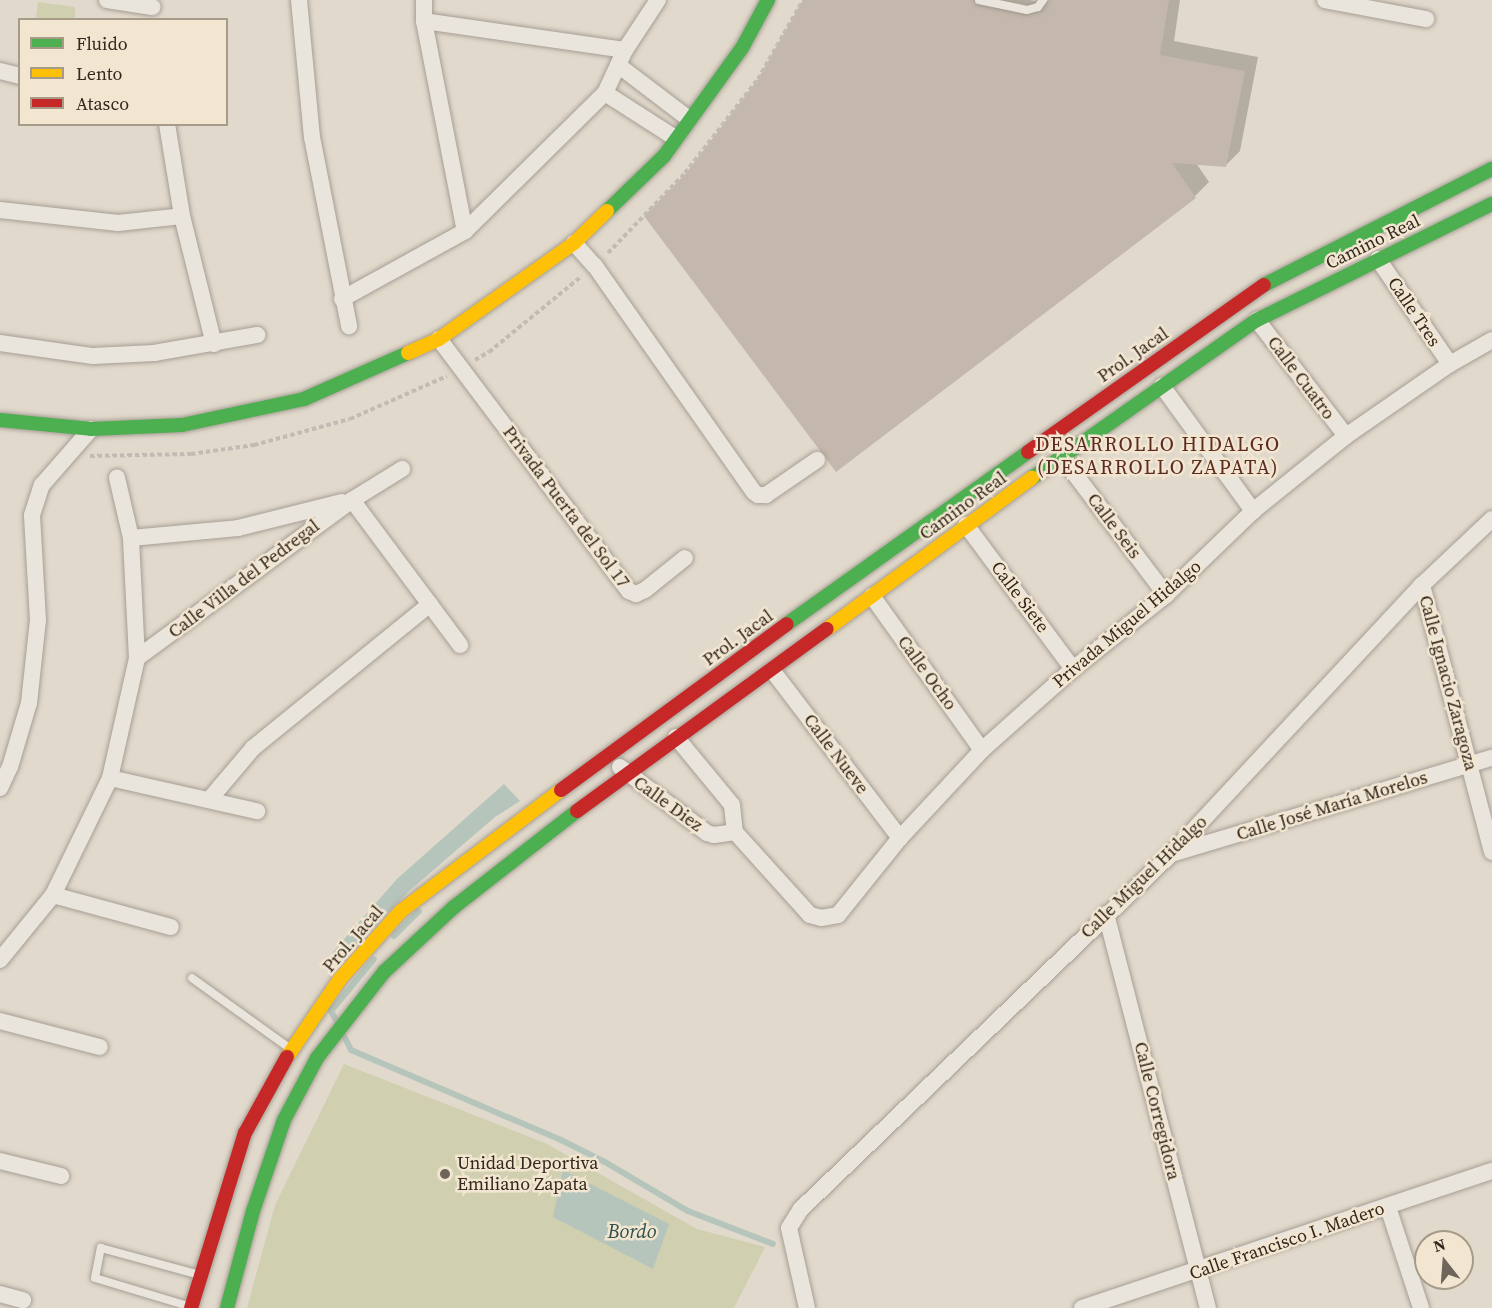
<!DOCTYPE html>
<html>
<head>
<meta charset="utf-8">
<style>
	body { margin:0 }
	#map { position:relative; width:1492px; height:1308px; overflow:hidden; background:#e1d9cb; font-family:"Source Serif 4",serif }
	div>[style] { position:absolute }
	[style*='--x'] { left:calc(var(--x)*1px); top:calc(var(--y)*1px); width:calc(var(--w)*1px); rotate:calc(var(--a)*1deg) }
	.green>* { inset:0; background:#d0cfaf }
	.water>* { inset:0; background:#b6c5bb }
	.shadow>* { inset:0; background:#0003 }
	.stream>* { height:6px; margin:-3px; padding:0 3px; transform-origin:3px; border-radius:3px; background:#b6c5bb }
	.building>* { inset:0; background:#c4b7ac }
	.path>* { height:4px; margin-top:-2px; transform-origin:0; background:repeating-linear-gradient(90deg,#c2bbb3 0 4.5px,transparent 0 7.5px) }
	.roads { filter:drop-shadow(0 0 2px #a69e95) drop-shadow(0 0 2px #a69e95) }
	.lane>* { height:8px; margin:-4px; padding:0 4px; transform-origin:4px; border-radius:4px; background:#eae5dc }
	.street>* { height:16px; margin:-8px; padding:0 8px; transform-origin:8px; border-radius:8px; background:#eae5dc }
	.fast>* { height:14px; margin:-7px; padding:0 7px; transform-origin:7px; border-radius:7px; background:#4caf50 }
	.slow>* { height:14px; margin:-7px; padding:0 7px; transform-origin:7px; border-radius:7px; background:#ffc107 }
	.jam>* { height:14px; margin:-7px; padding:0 7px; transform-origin:7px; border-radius:7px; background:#c62828 }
	.dots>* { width:16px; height:16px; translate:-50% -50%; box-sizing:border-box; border:3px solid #f2e6d1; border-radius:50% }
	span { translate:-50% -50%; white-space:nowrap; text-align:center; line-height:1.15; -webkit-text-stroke:5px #f2e6d1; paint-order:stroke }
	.street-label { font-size:18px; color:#33271e }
	.poi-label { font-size:18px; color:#33271e }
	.left { translate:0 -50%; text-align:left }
	.neighbourhood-label { font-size:20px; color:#5b2a21; letter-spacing:1.5px }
	.water-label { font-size:20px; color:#2f514d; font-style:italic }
	.legend { position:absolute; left:18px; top:18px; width:210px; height:108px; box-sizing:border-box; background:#f2e6d1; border:2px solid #a69a89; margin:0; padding:8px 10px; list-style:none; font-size:18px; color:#33271e }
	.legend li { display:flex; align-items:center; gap:12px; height:30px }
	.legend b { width:30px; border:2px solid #a69a89 }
	.north { position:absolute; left:1414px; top:1230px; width:60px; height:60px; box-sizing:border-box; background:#f2e6d1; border:2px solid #a69a89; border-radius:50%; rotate:343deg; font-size:16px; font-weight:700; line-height:24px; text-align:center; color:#33271e }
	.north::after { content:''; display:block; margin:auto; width:21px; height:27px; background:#70655b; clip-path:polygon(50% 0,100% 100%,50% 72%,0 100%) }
</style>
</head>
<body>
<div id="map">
	<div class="green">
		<div style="clip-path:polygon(38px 2px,75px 7px,75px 19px,36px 19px)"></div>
		<div style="clip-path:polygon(344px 1064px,545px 1143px,697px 1229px,765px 1247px,734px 1308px,247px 1308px,275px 1205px)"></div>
	</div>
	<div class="water">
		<div style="clip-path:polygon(504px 784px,520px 801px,495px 817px,409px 891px,343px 959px,332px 953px,397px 879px)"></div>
		<div style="clip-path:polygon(563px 1170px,669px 1224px,653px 1269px,553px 1217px)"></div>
	</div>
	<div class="shadow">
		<div style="clip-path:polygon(805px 0,1030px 0,1041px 3px,1050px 0,1180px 0,1174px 41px,1258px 57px,1240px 151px,1225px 166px,1196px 163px,1209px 182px,1195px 196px,837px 470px,687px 174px,759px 79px)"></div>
	</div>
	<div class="stream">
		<div style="--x:394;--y:936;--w:35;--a:-45"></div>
		<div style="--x:337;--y:1022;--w:13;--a:-119"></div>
		<div style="--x:331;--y:1011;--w:67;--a:-50.4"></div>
		<div style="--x:343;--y:1034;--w:18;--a:63"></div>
		<div style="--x:351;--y:1050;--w:228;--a:23.2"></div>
		<div style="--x:561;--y:1140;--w:49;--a:26.6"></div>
		<div style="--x:605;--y:1162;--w:96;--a:30.6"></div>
		<div style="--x:688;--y:1211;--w:91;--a:21.2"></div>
	</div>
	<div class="building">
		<div style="clip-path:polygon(803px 0,973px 0,978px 6px,1026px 16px,1043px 11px,1049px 0,1169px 0,1160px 55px,1245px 71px,1226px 167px,1172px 163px,1196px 198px,836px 472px,644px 216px,686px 173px,758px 79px)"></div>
	</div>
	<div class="path">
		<div style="--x:608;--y:253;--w:111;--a:-46.1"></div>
		<div style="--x:685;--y:173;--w:119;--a:-52.2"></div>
		<div style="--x:758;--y:79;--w:91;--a:-60.3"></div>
		<div style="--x:475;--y:360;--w:16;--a:-30"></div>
		<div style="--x:489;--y:352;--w:120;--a:-39.3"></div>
		<div style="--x:90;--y:456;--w:101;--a:-1.1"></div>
		<div style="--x:191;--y:454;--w:64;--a:-8.1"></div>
		<div style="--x:254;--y:445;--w:99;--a:-15.2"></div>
		<div style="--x:350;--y:419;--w:106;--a:-23.9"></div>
	</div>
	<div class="roads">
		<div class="lane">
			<div style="--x:979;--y:0;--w:49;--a:11.8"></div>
			<div style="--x:1027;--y:10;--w:11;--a:-15"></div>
			<div style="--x:1038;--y:7;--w:9;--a:-54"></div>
			<div style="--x:192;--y:978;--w:118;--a:35.7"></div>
			<div style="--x:188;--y:1306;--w:97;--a:-163.2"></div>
			<div style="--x:95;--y:1278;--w:31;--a:-79"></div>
			<div style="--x:101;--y:1248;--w:103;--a:15.3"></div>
		</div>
		<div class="street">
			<div style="--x:107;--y:0;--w:46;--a:8.8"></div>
			<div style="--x:299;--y:0;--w:138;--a:84.6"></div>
			<div style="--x:312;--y:137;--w:193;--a:78.9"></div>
			<div style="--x:424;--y:0;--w:21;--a:90"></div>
			<div style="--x:424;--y:21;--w:214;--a:79"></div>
			<div style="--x:1325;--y:0;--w:103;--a:10.7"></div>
			<div style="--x:424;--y:21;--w:203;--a:8.2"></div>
			<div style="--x:618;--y:65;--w:89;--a:37.3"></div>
			<div style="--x:0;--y:71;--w:21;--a:14"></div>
			<div style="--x:605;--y:93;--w:83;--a:32.7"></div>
			<div style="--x:167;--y:124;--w:93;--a:80.7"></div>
			<div style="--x:182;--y:216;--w:132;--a:76"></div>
			<div style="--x:0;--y:210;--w:119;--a:6.3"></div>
			<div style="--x:118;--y:223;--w:64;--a:-6.2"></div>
			<div style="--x:574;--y:243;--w:31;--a:48"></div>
			<div style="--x:595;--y:266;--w:276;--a:54.9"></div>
			<div style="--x:754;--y:492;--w:5;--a:37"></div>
			<div style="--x:758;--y:495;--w:8;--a:0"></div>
			<div style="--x:766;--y:495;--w:62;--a:-34.5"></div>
			<div style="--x:1378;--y:259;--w:127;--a:55.6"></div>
			<div style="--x:342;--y:299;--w:141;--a:-28.9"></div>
			<div style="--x:465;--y:231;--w:197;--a:-44.6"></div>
			<div style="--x:605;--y:93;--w:47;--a:-65.1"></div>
			<div style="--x:625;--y:50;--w:60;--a:-56.6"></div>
			<div style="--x:1257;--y:320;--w:146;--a:52.5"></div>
			<div style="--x:439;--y:339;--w:316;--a:53"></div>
			<div style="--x:629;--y:591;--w:8;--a:23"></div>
			<div style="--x:636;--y:594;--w:10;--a:-24"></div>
			<div style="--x:645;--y:590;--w:51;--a:-38.7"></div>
			<div style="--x:0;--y:343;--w:94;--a:8"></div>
			<div style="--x:93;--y:356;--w:61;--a:-2.8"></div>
			<div style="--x:154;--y:353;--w:105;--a:-9.9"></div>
			<div style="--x:1162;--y:386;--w:155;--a:53.9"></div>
			<div style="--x:1062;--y:457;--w:173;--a:53"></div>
			<div style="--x:352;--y:500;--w:181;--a:53.3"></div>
			<div style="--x:966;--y:525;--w:179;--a:53.4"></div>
			<div style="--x:131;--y:538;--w:107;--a:-5.3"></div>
			<div style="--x:238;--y:528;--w:107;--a:-14"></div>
			<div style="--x:1422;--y:585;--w:276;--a:75.3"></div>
			<div style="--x:872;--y:596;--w:189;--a:54.5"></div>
			<div style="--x:137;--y:658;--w:267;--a:-36.3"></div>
			<div style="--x:352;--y:500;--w:59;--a:-31.8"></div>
			<div style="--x:772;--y:670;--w:211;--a:52.7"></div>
			<div style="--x:676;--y:737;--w:88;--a:50.5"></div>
			<div style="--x:732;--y:805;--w:27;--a:84"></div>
			<div style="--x:735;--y:832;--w:112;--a:47.9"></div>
			<div style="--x:810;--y:915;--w:11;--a:15"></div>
			<div style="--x:821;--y:918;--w:17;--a:-10"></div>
			<div style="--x:838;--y:915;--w:99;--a:-51.2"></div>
			<div style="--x:900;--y:838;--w:120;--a:-47"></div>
			<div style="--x:982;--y:750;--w:122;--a:-41.7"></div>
			<div style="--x:1073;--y:669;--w:119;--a:-38.5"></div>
			<div style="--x:1166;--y:595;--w:121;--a:-44"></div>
			<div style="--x:1253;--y:511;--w:119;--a:-38.9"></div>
			<div style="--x:1346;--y:436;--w:126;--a:-34.7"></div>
			<div style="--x:1450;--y:364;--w:48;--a:-29.7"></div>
			<div style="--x:620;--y:767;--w:109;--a:37.2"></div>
			<div style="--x:707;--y:833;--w:7;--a:16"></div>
			<div style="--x:714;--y:835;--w:21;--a:-8"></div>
			<div style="--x:110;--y:778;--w:151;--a:12.7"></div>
			<div style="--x:0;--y:788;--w:23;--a:-65"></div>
			<div style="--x:10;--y:767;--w:67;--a:-73.5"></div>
			<div style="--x:29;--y:703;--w:83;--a:-83.8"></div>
			<div style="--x:38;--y:620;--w:105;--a:-93.3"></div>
			<div style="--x:32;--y:515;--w:32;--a:-72"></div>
			<div style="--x:42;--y:485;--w:74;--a:-48.8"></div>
			<div style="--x:209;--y:800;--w:68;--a:-49.8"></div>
			<div style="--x:253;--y:748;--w:228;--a:-39.1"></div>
			<div style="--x:1171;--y:854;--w:335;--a:-16.7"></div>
			<div style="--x:53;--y:895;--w:122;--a:15.2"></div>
			<div style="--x:1106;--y:914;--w:407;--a:75.5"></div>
			<div style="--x:0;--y:960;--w:84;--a:-50.8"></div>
			<div style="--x:53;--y:895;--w:130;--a:-64"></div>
			<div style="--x:110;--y:778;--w:123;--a:-77.3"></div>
			<div style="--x:137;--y:658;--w:120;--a:-92.9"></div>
			<div style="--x:131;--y:538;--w:62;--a:-103.1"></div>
			<div style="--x:0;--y:1021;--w:103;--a:14.6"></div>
			<div style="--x:0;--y:1161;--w:63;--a:13.8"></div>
			<div style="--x:1388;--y:1207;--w:106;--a:71.9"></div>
			<div style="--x:0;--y:1294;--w:24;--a:15"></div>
			<div style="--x:807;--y:1308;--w:82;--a:-102.7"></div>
			<div style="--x:789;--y:1228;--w:22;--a:-58"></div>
			<div style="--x:801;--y:1209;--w:513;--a:-43.81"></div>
			<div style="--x:1171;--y:854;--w:368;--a:-47"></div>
			<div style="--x:1422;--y:585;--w:96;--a:-43.3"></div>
			<div style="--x:1082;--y:1308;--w:432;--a:-18.5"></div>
		</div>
		<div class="fast">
			<div style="--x:607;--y:211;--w:79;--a:-44"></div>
			<div style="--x:664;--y:156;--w:133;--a:-54.2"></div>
			<div style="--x:742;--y:48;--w:55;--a:-61.6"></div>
			<div style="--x:1264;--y:285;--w:256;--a:-27"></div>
			<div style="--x:0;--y:420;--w:91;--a:5.6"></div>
			<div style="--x:91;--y:429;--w:91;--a:-2.5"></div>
			<div style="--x:182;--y:425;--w:125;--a:-12"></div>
			<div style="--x:304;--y:399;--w:114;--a:-23.9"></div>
			<div style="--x:1032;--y:478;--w:275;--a:-35.1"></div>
			<div style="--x:1257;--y:320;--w:262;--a:-26.3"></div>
			<div style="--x:787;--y:624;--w:296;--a:-35.5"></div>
			<div style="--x:227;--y:1308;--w:100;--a:-75"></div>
			<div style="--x:253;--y:1211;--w:96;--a:-71.2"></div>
			<div style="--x:284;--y:1120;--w:70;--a:-62"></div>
			<div style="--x:317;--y:1058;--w:109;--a:-52.1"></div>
			<div style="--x:384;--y:972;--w:96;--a:-42.9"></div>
			<div style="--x:454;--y:907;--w:156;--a:-38"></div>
		</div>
		<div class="slow">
			<div style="--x:408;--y:353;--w:34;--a:-24"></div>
			<div style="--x:439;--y:339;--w:166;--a:-35.4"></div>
			<div style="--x:574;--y:243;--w:46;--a:-44.1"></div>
			<div style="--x:827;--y:629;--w:255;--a:-36.4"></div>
			<div style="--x:287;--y:1057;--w:94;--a:-55.8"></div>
			<div style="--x:340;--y:979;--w:91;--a:-48.1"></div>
			<div style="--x:401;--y:911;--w:201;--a:-37.1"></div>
		</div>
		<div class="jam">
			<div style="--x:1028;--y:452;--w:289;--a:-35.3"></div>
			<div style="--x:561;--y:790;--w:280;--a:-36.3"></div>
			<div style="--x:577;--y:811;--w:309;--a:-36.1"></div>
			<div style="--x:191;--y:1308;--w:183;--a:-72.9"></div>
			<div style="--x:245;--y:1133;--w:87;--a:-61.1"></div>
		</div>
	</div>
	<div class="dots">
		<div style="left:445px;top:1174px;background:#70655b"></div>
	</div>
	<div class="street-label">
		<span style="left:1373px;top:242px;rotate:-26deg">Camino Real</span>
		<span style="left:1414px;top:312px;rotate:56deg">Calle Tres</span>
		<span style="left:1133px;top:355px;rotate:-35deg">Prol. Jacal</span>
		<span style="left:1301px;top:378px;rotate:53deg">Calle Cuatro</span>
		<span style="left:963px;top:506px;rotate:-36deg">Camino Real</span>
		<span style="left:566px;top:507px;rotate:53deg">Privada Puerta del Sol 17</span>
		<span style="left:1114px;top:526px;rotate:53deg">Calle Seis</span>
		<span style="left:244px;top:579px;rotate:-37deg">Calle Villa del Pedregal</span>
		<span style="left:1020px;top:597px;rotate:53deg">Calle Siete</span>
		<span style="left:1127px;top:624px;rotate:-40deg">Privada Miguel Hidalgo</span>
		<span style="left:738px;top:638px;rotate:-36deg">Prol. Jacal</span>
		<span style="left:927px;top:673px;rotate:54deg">Calle Ocho</span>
		<span style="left:1448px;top:683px;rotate:75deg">Calle Ignacio Zaragoza</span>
		<span style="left:836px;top:754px;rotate:53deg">Calle Nueve</span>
		<span style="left:668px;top:804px;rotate:36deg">Calle Diez</span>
		<span style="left:1332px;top:806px;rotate:-17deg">Calle José María Morelos</span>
		<span style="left:1144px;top:877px;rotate:-44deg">Calle Miguel Hidalgo</span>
		<span style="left:353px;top:939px;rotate:-49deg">Prol. Jacal</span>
		<span style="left:1157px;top:1111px;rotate:76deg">Calle Corregidora</span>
		<span style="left:1287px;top:1241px;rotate:-19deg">Calle Francisco I. Madero</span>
	</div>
	<div class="poi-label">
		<span class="left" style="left:457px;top:1174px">Unidad Deportiva<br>Emiliano Zapata</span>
	</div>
	<div class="neighbourhood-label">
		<span style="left:1158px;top:456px">DESARROLLO HIDALGO<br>(DESARROLLO ZAPATA)</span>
	</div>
	<div class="water-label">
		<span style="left:632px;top:1231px">Bordo</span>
	</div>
	<ul class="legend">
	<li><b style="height:8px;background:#4caf50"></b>Fluido</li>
	<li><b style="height:8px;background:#ffc107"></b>Lento</li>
	<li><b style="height:8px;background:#c62828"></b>Atasco</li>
	</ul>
	<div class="north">N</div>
</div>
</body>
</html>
